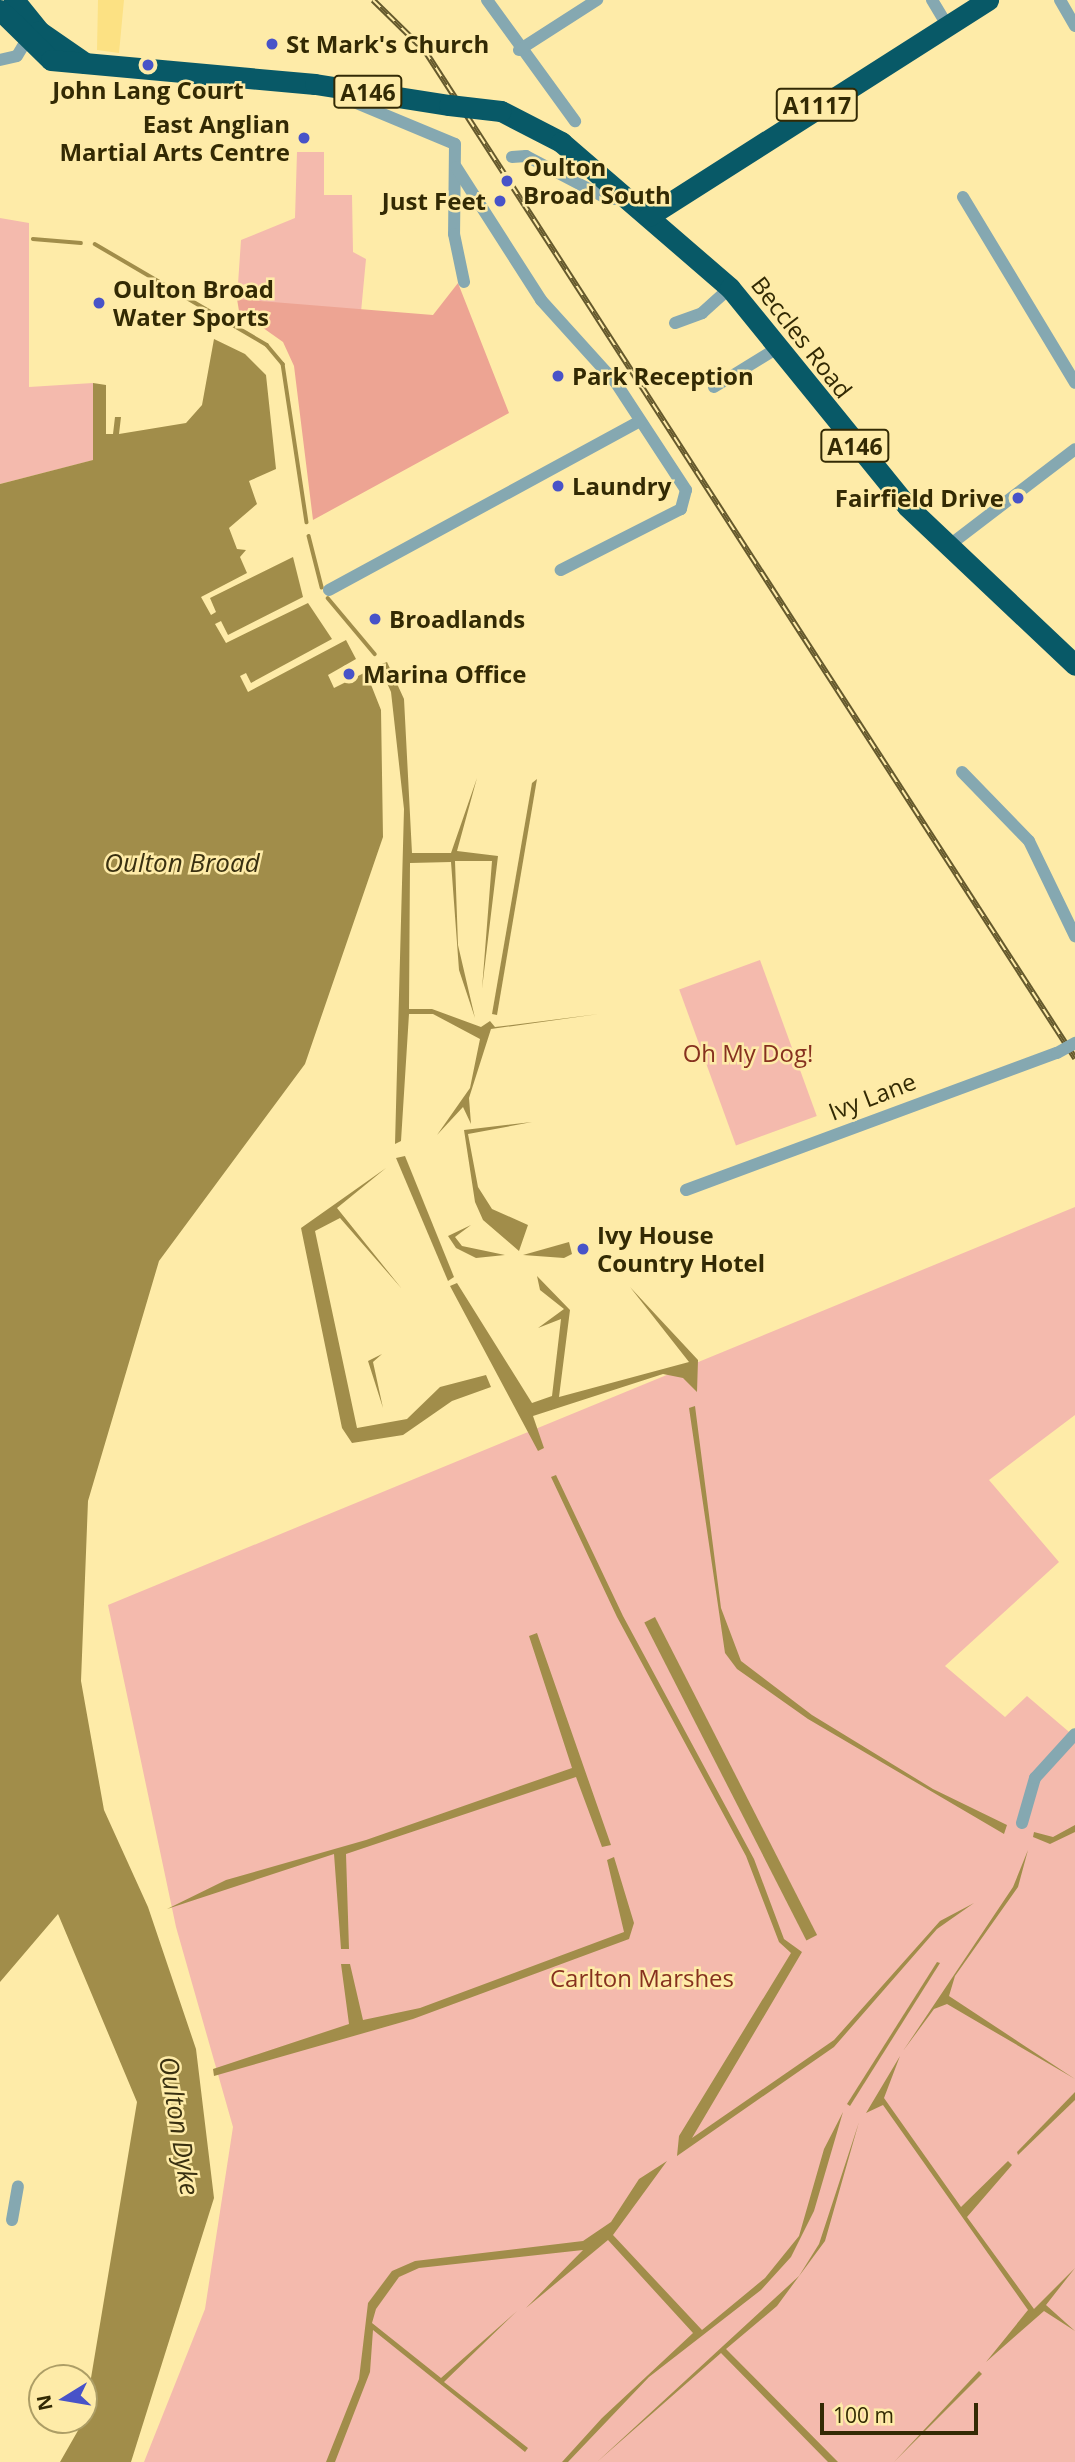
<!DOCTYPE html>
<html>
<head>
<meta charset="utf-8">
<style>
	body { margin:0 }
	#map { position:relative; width:1075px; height:2462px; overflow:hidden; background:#feeba8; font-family:"Open Sans",sans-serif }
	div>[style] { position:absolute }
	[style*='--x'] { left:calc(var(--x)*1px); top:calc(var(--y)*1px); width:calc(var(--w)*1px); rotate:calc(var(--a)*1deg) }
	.built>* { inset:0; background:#fce183 }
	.green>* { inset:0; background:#f4baad; transform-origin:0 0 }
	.forest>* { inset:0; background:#eda493 }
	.water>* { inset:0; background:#a18d4a; transform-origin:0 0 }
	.stream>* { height:3.5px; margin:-1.75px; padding:0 1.75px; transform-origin:1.75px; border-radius:1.75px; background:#a18d4a }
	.street>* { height:12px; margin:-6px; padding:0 6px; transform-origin:6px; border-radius:6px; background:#85a8b1 }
	.highway>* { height:21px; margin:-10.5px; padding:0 10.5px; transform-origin:10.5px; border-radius:10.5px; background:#085967 }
	.rail>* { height:6px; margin-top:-3px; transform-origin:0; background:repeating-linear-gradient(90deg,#feeba8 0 10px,#65592c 0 20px); box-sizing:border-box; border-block:2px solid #65592c }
	.street-bridge>* { height:12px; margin:-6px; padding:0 6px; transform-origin:6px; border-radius:6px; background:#85a8b1 }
	.highway-bridge>* { height:21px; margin:-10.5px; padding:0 10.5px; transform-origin:10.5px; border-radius:10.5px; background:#085967 }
	.dots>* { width:19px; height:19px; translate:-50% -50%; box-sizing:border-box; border:4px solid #feeba8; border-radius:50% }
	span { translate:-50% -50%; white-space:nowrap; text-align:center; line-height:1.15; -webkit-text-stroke:5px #feeba8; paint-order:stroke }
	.shield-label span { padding:2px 5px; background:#feeba8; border:2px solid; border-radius:5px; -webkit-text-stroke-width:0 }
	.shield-label { font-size:23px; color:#332a04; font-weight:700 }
	.poi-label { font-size:24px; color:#332a04; font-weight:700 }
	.left { translate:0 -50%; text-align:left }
	.right { translate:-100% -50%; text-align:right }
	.street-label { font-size:24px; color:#332a04 }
	.park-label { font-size:24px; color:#86311f }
	.water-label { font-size:26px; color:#393011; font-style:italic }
	.north { position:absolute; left:28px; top:2364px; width:70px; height:70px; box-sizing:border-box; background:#feeba8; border:2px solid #ad9e66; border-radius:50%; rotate:259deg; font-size:19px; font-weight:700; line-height:28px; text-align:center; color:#332a04 }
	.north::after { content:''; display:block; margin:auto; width:24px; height:32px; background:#4853c8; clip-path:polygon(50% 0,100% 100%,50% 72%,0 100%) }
	.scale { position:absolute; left:820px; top:2403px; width:158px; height:32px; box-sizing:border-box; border:4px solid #332a04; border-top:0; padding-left:9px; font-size:21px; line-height:24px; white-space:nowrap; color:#332a04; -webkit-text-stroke:5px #feeba8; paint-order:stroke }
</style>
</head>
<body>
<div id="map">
	<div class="built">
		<div style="clip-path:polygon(98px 0,124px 0,119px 53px,97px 50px)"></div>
	</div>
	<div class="green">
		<div style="clip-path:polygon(297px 152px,324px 152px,324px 195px,352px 195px,353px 252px,366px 259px,361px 312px,237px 299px,241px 240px,295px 218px)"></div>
		<div style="clip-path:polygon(0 218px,29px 223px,29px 387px,93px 383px,94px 460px,0 484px)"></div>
		<div style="left:760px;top:960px;width:166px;height:86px;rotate:70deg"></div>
		<div style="clip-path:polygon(1075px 1207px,1075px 1415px,989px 1480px,1059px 1562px,945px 1666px,1005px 1717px,1027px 1696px,1075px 1737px,1075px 2462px,144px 2462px,205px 2309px,233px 2127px,176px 1927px,108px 1605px)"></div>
	</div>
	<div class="forest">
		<div style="clip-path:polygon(458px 283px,509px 413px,313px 520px,294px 366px,283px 342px,239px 311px,237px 299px,433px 315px)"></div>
	</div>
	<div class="water">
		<div style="clip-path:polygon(214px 339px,245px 354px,266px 375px,276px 469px,249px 481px,257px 504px,229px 528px,237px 549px,246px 550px,240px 557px,247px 573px,201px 597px,211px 615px,216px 612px,210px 598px,293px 557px,303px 597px,228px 635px,221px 621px,215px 624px,226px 643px,308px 603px,332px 639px,251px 683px,246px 673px,240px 676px,248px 692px,346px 640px,356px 659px,328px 675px,334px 688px,366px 672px,381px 710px,383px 837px,305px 1064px,159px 1261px,88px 1501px,81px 1681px,104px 1810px,148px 1907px,196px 2049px,214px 2198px,131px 2462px,60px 2462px,84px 2420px,137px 2102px,58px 1914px,0 1982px,0 484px,93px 460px,93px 383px,106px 385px,106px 434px,113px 434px,115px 417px,121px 417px,119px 434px,186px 423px,202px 405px)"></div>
		<div style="clip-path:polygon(387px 662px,404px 699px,412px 853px,451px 853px,477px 778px,457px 851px,498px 856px,482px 989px,492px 861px,455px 861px,458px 945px,475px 1018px,459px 970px,451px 862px,410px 863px,409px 1009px,432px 1009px,481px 1027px,490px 1021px,495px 1027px,599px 1014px,491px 1029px,469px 1098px,471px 1124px,463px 1107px,437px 1135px,470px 1088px,480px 1039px,433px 1014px,409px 1014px,401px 1141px,395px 1144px,404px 809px,391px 692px,379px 665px)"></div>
		<div style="clip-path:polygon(537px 779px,497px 1015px,492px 1014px,532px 783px)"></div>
		<div style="clip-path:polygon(532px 1122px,468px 1134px,478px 1187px,492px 1209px,528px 1225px,519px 1251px,483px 1220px,475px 1202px,464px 1130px)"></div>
		<div style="clip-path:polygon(405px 1156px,454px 1277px,448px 1281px,396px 1158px)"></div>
		<div style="clip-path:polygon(386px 1168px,337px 1208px,402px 1289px,340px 1218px,315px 1231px,357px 1428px,407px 1419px,440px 1387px,486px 1375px,491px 1387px,452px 1401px,403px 1435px,352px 1443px,342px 1428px,301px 1228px)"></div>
		<div style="clip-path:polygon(471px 1225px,455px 1237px,462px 1246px,505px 1255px,476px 1258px,456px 1248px,448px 1236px)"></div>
		<div style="clip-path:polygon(569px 1242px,572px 1254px,564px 1258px,523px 1255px)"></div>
		<div style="clip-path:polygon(537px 1276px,570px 1310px,559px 1397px,689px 1362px,630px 1287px,698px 1360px,697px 1392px,683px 1378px,663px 1374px,533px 1416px,544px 1448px,538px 1451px,450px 1286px,457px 1283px,532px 1403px,552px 1396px,561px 1319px,538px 1328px,564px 1309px,540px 1290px)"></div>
		<div style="clip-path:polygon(382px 1354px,373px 1362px,383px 1408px,368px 1361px)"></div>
		<div style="clip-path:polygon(695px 1406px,721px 1608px,741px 1661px,812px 1715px,933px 1789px,1007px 1825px,1004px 1834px,808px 1719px,737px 1669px,725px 1653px,689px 1408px)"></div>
		<div style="clip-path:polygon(556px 1475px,623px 1616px,754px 1859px,784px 1939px,802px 1952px,692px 2138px,834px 2040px,940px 1921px,974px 1903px,937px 1929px,834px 2047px,677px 2156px,679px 2136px,791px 1953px,779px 1942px,746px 1856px,617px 1617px,551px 1477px)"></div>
		<div style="left:655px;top:1617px;width:357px;height:12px;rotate:63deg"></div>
		<div style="clip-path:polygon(537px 1633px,611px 1845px,602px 1847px,576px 1777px,346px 1854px,349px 1949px,341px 1949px,334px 1854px,167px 1909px,226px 1880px,366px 1840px,572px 1768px,529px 1636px)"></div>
		<div style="clip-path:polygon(1075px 1825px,1075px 1832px,1050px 1844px,1033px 1837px,1034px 1832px,1053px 1837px)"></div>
		<div style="clip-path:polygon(1028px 1850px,1018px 1887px,955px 1976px,949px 1996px,1075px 2079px,947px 2004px,934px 2009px,903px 2051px,1013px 1887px)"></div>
		<div style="clip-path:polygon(614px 1857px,634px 1923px,629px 1939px,413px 2019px,214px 2076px,213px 2069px,349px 2024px,341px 1964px,350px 1964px,363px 2020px,420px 2008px,624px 1932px,607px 1860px)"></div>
		<div style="clip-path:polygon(937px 1962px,940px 1963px,850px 2106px,847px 2104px)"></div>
		<div style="clip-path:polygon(900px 2056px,884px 2098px,961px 2207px,1008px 2161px,1012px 2165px,967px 2217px,1034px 2309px,1075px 2268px,1046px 2305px,1075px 2331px,1044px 2311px,986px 2362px,1028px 2310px,883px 2105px,866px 2113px)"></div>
		<div style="clip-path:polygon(1075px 2092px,1075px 2100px,1018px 2155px,1017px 2152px)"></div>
		<div style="clip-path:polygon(843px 2112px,814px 2211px,791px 2257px,761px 2290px,649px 2377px,568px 2462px,562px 2462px,602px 2418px,693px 2333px,608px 2240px,526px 2308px,583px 2250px,419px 2268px,399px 2277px,376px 2309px,372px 2323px,441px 2378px,517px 2311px,444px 2382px,528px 2448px,525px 2452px,373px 2330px,370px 2372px,335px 2462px,326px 2462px,359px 2379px,368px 2303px,392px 2271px,415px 2261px,583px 2241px,611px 2222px,639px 2179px,667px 2161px,613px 2235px,702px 2330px,765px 2278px,799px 2236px,824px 2149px)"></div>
		<div style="clip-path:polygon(859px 2122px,825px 2241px,777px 2306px,726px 2349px,838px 2462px,828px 2462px,721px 2353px,597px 2462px,799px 2276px,819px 2244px)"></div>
		<div style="clip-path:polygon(979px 2371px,982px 2374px,894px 2462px)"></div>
	</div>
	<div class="stream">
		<div style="--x:33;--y:239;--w:48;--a:4.8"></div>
		<div style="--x:95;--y:244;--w:199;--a:30.4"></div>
		<div style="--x:267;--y:345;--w:25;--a:50"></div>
		<div style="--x:283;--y:364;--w:160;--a:81.4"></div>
		<div style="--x:309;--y:536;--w:53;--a:75.7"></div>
		<div style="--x:328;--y:598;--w:73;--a:50"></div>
	</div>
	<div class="street">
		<div style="--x:487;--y:0;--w:150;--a:54"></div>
		<div style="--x:932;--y:0;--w:29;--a:59"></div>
		<div style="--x:1060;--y:0;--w:30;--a:60"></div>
		<div style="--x:519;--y:50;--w:93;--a:-32.7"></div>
		<div style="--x:0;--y:60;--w:17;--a:-13"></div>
		<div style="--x:17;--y:56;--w:17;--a:-59"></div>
		<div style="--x:342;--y:97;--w:122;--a:22.6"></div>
		<div style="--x:455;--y:144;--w:90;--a:90.6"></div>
		<div style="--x:454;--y:234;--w:49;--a:78.2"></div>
		<div style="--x:512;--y:157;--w:14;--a:-4"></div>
		<div style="--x:526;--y:156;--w:93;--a:27.7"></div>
		<div style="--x:608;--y:199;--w:19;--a:0"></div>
		<div style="--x:456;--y:167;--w:158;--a:57.4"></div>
		<div style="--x:541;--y:300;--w:112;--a:47.9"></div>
		<div style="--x:616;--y:383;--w:128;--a:56.8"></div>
		<div style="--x:686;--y:490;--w:20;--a:105"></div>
		<div style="--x:681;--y:509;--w:135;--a:153.1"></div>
		<div style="--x:963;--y:197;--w:217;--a:58.9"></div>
		<div style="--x:675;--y:323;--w:29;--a:-20"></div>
		<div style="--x:702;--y:313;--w:38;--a:-42"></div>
		<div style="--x:714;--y:387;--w:76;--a:-31.6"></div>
		<div style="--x:947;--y:547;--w:161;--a:-37.4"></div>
		<div style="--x:329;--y:590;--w:354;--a:-28.5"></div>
		<div style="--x:962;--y:772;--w:96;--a:45.8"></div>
		<div style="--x:1029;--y:841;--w:106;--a:64.2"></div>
		<div style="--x:686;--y:1190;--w:395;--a:-20.3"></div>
		<div style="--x:1022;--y:1823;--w:47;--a:-73.9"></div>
		<div style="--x:1035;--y:1778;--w:59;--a:-47.7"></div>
		<div style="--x:12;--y:2220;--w:34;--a:-80"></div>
	</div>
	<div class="highway">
		<div style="--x:14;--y:0;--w:40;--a:51"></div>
		<div style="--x:39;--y:31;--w:56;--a:34.8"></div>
		<div style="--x:0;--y:10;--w:71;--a:44.4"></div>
		<div style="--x:51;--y:60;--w:265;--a:5.2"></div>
		<div style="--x:315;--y:84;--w:136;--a:8.9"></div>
		<div style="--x:501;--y:111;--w:68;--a:27.3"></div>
		<div style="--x:561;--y:142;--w:223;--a:40.8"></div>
		<div style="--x:730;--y:288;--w:281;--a:50.9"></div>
		<div style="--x:907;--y:506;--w:231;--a:43.4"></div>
		<div style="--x:649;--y:216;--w:402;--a:-32.5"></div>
	</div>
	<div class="rail">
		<div style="--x:373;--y:0;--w:73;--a:44.4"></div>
		<div style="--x:425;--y:51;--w:1199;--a:57.16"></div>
	</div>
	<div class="street-bridge">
		<div style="--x:1057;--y:1053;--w:21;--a:-29"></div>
	</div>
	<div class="highway-bridge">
		<div style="--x:449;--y:105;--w:52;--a:6.6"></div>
	</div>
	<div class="dots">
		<div style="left:272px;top:44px;background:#4853c8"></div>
		<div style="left:148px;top:65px;background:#4853c8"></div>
		<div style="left:304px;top:138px;background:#4853c8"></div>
		<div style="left:507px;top:181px;background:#4853c8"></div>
		<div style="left:500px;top:201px;background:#4853c8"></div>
		<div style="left:99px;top:303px;background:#4853c8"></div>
		<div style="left:558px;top:376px;background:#4853c8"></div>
		<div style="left:558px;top:486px;background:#4853c8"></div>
		<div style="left:1018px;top:498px;background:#4853c8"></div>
		<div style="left:375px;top:619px;background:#4853c8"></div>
		<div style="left:349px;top:674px;background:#4853c8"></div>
		<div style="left:583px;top:1249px;background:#4853c8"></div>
	</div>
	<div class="shield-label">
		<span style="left:368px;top:92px">A146</span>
		<span style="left:817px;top:105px">A1117</span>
		<span style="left:855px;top:446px">A146</span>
	</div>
	<div class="poi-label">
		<span class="left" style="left:286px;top:44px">St Mark's Church</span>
		<span style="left:148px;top:90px">John Lang Court</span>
		<span class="right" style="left:290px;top:138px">East Anglian<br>Martial Arts Centre</span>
		<span class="left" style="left:523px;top:181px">Oulton<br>Broad South</span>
		<span class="right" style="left:486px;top:201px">Just Feet</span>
		<span class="left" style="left:113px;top:303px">Oulton Broad<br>Water Sports</span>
		<span class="left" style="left:572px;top:376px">Park Reception</span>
		<span class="left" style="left:572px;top:486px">Laundry</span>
		<span class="right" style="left:1004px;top:498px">Fairfield Drive</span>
		<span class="left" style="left:389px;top:619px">Broadlands</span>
		<span class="left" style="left:363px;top:674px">Marina Office</span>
		<span class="left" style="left:597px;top:1249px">Ivy House<br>Country Hotel</span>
	</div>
	<div class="street-label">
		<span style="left:802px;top:337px;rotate:52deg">Beccles Road</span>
		<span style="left:872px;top:1096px;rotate:-21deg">Ivy Lane</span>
	</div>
	<div class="park-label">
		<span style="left:748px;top:1053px">Oh My Dog!</span>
		<span style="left:642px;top:1978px">Carlton Marshes</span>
	</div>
	<div class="water-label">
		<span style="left:182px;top:863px">Oulton Broad</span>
		<span style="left:179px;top:2126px;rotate:81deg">Oulton Dyke</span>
	</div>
	<div class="north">N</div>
	<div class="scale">100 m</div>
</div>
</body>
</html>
